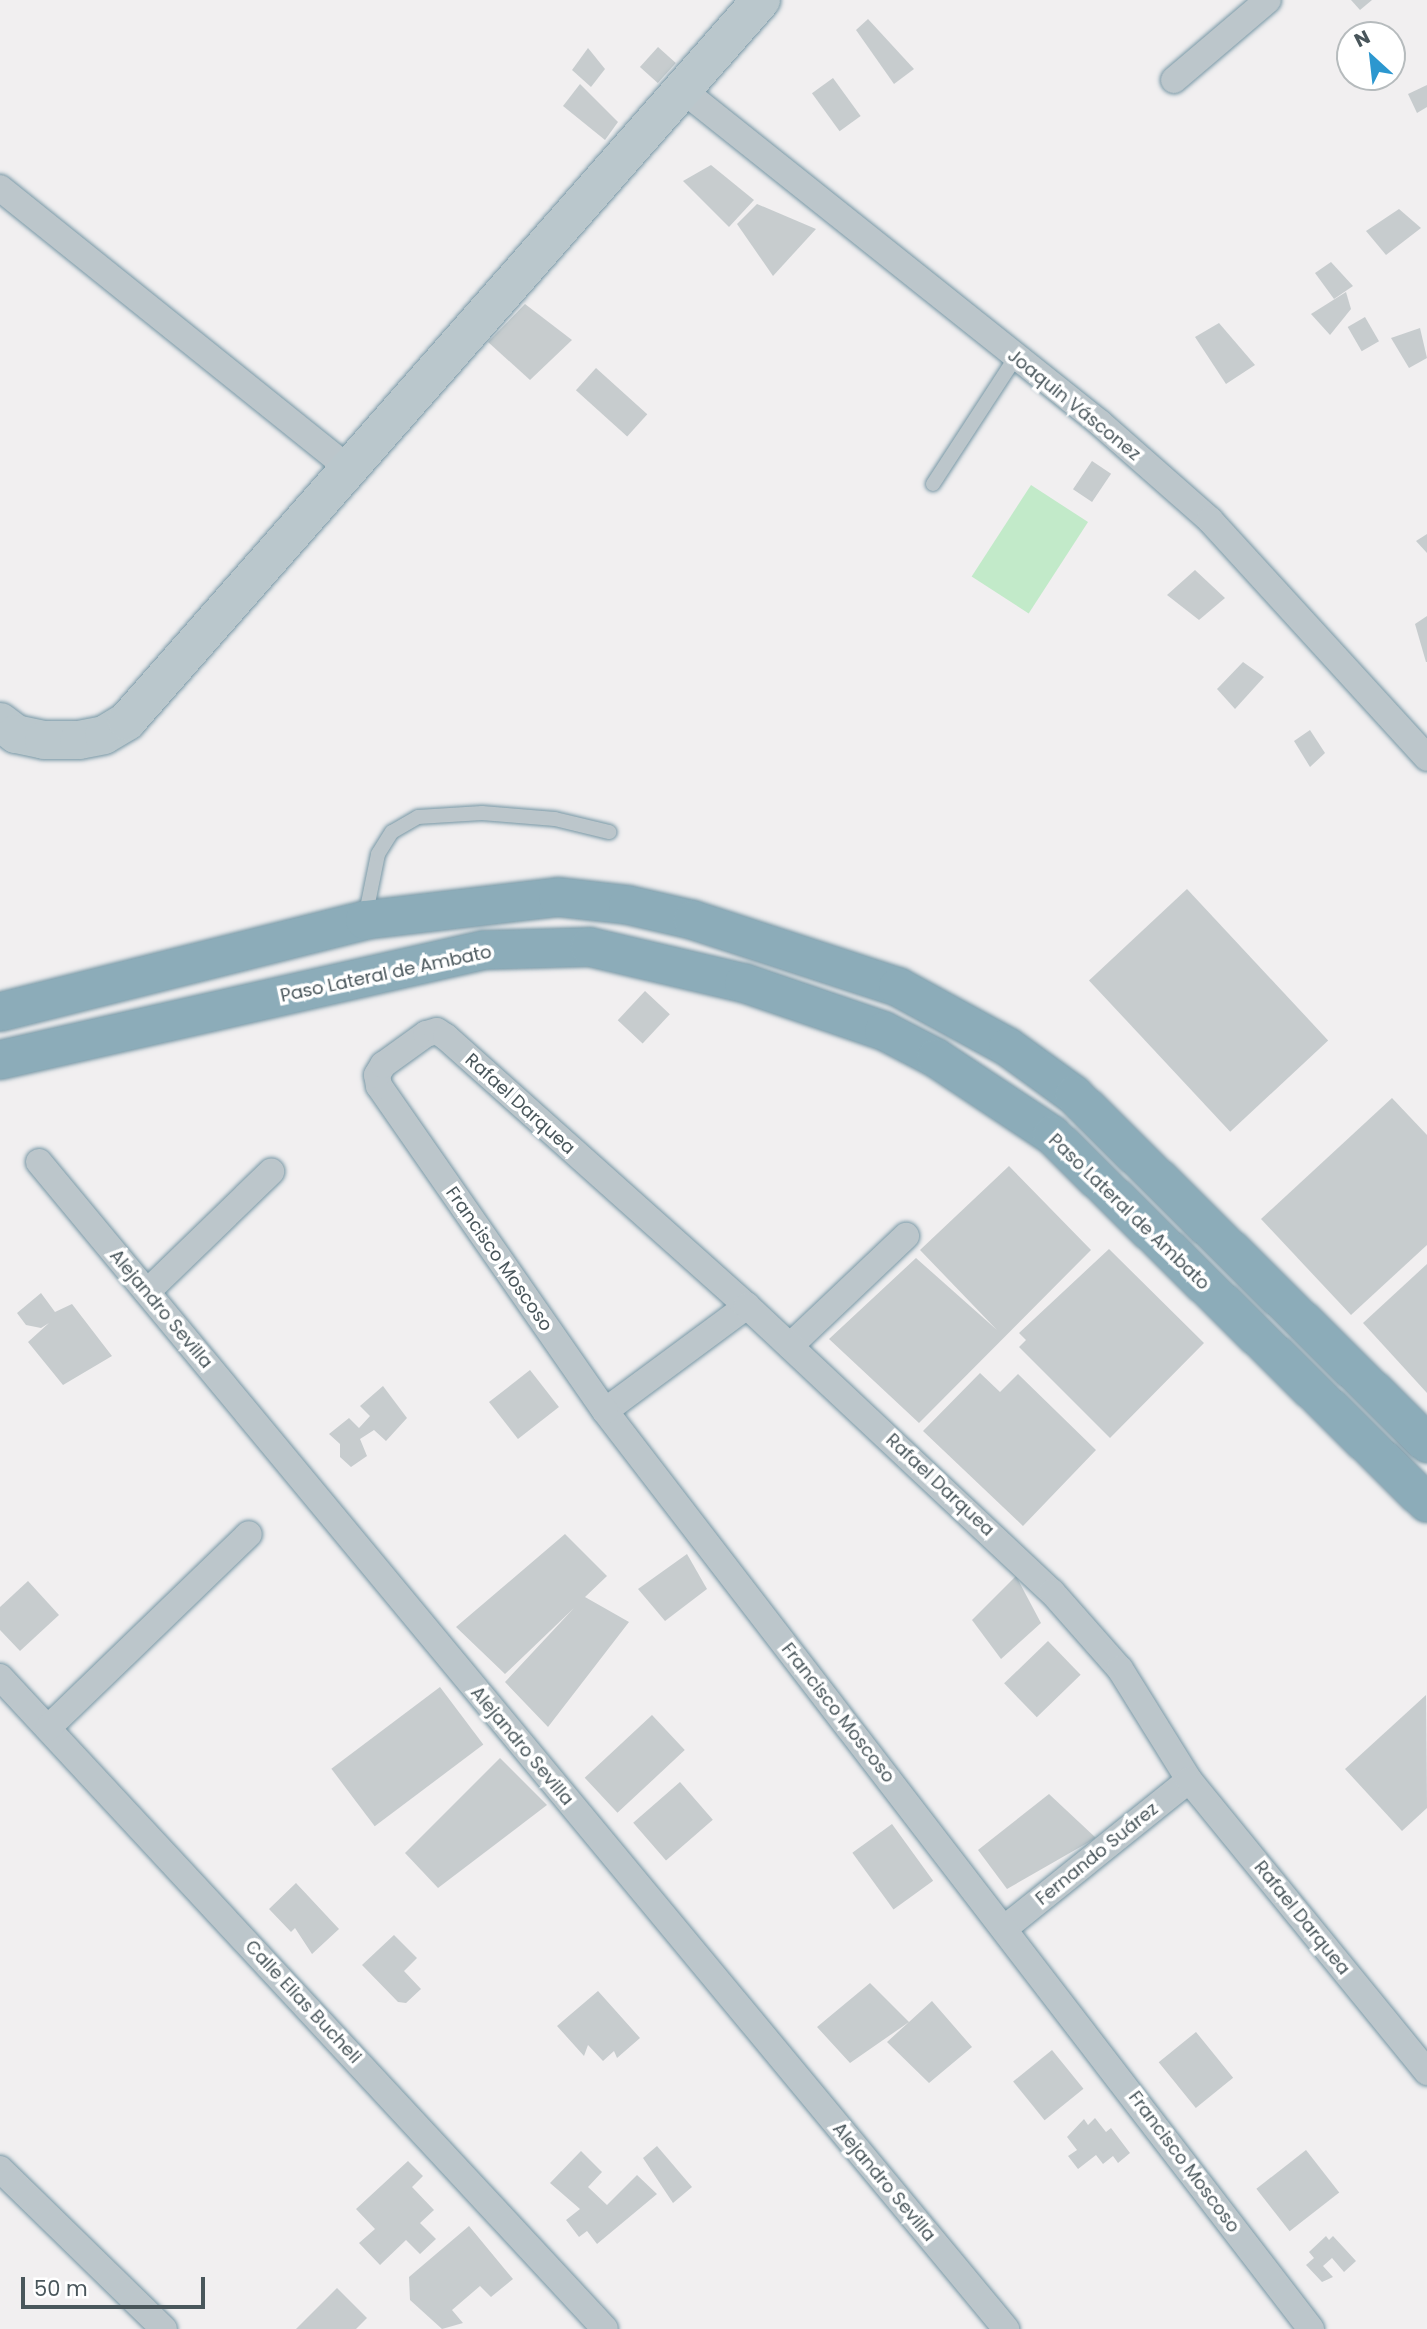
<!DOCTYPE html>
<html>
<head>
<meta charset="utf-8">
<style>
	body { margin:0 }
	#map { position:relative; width:1427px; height:2329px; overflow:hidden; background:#f1eff0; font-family:Poppins,sans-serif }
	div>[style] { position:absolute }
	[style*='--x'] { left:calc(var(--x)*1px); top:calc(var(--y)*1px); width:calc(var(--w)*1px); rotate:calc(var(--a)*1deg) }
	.green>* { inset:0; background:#c2eac9; transform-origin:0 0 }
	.building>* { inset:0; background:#c7ccce; transform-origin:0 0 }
	.roads { filter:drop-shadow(0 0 2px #7797a5) drop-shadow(0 0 2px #7797a5) }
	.lane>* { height:14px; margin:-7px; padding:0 7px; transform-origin:7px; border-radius:7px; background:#bcc6cb }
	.street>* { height:26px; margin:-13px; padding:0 13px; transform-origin:13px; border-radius:13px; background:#bcc6cb }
	.secondary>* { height:38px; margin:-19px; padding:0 19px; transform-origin:19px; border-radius:19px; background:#bac7cc }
	.highway>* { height:38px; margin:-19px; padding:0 19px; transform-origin:19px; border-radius:19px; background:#8cacb9 }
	span { translate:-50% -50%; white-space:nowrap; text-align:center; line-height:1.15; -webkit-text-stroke:7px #fff; paint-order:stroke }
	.street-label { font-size:18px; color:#49565b }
	.north { position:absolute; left:1336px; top:21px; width:70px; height:70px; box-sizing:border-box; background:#fff; border:2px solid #b6bbbd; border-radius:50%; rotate:333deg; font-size:19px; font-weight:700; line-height:28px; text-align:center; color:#49565b }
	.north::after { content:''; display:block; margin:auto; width:24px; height:32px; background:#2c97cf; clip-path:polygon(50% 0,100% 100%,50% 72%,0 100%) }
	.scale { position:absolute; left:21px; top:2277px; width:184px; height:32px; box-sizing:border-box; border:4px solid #49565b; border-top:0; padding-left:9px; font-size:21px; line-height:24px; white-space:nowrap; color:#49565b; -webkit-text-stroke:5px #fff; paint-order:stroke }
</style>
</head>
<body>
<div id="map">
	<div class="green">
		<div style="left:1031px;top:485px;width:68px;height:109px;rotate:33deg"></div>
	</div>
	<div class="building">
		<div style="clip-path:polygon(1351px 0,1372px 0,1360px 10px)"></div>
		<div style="clip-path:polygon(868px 19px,914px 69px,894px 84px,856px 30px)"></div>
		<div style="left:658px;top:47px;width:24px;height:27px;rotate:42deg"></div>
		<div style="clip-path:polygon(588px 48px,605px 69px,591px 87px,572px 70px)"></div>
		<div style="left:833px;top:78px;width:47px;height:26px;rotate:54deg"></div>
		<div style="clip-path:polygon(580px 84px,618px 122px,605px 140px,563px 106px)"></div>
		<div style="clip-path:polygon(1427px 85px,1427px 107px,1417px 113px,1408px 94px)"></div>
		<div style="clip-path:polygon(711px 165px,754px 200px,729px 227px,683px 181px)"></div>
		<div style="clip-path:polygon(757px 204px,816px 229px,773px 276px,737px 224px)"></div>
		<div style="clip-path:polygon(1399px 209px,1421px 228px,1386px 255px,1366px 231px)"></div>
		<div style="clip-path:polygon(1331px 262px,1353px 286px,1334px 299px,1315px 273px)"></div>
		<div style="clip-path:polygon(1346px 292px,1351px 309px,1330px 335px,1311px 314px)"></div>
		<div style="clip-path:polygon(525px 304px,572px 340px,530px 380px,488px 342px)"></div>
		<div style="left:1365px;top:317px;width:28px;height:20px;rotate:60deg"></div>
		<div style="clip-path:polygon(1219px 323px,1255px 365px,1226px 384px,1195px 337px)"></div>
		<div style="clip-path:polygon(1420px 328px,1427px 358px,1409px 368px,1391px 338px)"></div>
		<div style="left:596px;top:368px;width:69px;height:30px;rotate:42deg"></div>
		<div style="left:1092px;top:461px;width:23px;height:34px;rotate:34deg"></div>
		<div style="clip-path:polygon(1427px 534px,1427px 553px,1416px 541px)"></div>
		<div style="clip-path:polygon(1195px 570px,1225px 598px,1199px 620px,1167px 595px)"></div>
		<div style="clip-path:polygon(1427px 616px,1427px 662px,1426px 662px,1415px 624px)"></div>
		<div style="clip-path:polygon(1243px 662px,1264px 677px,1235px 709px,1217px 689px)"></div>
		<div style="clip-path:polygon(1310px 730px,1325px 753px,1310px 767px,1294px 741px)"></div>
		<div style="left:1187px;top:889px;width:207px;height:134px;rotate:47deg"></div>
		<div style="left:645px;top:991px;width:34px;height:40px;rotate:43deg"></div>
		<div style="clip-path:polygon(1392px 1098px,1427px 1135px,1427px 1245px,1351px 1315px,1261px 1219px)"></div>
		<div style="clip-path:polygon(1009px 1166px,1091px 1250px,919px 1423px,829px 1339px,916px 1258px,997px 1330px,920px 1250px)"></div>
		<div style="clip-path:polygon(1109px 1249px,1204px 1343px,1110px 1438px,1019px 1347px,1026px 1340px,1019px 1333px)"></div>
		<div style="clip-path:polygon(1427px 1264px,1427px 1393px,1363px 1323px)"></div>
		<div style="clip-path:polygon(41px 1293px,55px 1312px,72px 1304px,112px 1356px,63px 1385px,28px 1342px,49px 1323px,41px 1328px,26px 1325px,17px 1313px)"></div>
		<div style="left:530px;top:1370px;width:47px;height:52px;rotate:52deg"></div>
		<div style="clip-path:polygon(980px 1373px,1000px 1392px,1018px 1374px,1096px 1450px,1023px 1526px,923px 1431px)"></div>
		<div style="clip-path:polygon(383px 1386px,407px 1418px,386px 1441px,374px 1430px,360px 1439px,367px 1456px,351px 1467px,340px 1457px,340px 1444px,329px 1434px,349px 1418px,359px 1428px,370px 1416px,360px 1406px)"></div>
		<div style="clip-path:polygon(565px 1534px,607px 1576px,585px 1597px,629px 1622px,548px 1727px,505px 1682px,574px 1608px,505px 1674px,456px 1627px)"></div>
		<div style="clip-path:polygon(687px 1554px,707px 1589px,665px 1621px,638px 1589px)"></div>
		<div style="clip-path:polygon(1016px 1576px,1041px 1623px,1001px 1659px,972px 1620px)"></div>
		<div style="clip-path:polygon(28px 1581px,59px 1615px,20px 1651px,0 1630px,0 1607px)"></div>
		<div style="left:1048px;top:1641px;width:47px;height:61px;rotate:46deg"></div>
		<div style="left:440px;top:1687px;width:72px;height:136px;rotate:53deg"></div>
		<div style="clip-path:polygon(1426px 1695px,1427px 1808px,1402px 1831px,1345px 1769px)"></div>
		<div style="left:652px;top:1715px;width:48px;height:92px;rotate:47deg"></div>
		<div style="clip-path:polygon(500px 1758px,547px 1805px,438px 1888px,405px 1853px)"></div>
		<div style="left:680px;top:1782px;width:50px;height:62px;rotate:49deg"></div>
		<div style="clip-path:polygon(1049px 1794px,1096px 1838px,1007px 1889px,978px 1850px)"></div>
		<div style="left:892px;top:1824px;width:70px;height:49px;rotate:54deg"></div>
		<div style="clip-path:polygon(296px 1883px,339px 1929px,312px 1954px,295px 1928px,291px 1932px,269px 1909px)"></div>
		<div style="clip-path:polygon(394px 1935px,417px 1958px,404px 1971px,421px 1989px,406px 2003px,398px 2002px,362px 1965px)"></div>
		<div style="clip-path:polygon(870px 1983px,909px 2022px,932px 2001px,972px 2047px,929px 2083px,887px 2042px,909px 2022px,850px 2063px,817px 2027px)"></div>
		<div style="clip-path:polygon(598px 1991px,640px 2038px,617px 2058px,614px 2051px,603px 2061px,588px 2045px,584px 2056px,557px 2026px)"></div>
		<div style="left:1196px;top:2032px;width:59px;height:48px;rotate:51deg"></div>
		<div style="left:1052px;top:2050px;width:50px;height:50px;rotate:51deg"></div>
		<div style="clip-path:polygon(1095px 2118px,1106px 2132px,1111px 2128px,1130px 2153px,1118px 2163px,1113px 2156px,1103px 2164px,1096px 2155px,1078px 2169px,1068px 2156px,1077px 2150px,1067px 2137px,1084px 2119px,1088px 2125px)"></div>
		<div style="clip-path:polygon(657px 2146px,692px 2187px,673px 2203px,643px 2158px)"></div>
		<div style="left:1306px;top:2150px;width:54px;height:63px;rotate:52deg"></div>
		<div style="clip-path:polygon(581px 2151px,602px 2172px,588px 2187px,607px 2205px,637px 2175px,657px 2194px,597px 2244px,587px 2231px,579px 2237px,566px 2220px,580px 2209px,550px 2183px)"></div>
		<div style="clip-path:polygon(408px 2161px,423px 2176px,412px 2187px,434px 2210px,420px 2223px,436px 2239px,420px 2254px,406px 2240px,380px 2265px,359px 2243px,375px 2229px,356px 2209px)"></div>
		<div style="clip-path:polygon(469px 2226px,513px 2279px,491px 2297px,480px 2286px,452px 2310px,463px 2323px,442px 2329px,410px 2300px,409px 2277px)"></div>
		<div style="clip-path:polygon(1326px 2236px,1329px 2240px,1333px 2236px,1356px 2261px,1344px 2272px,1332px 2258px,1323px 2266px,1333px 2277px,1322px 2282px,1306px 2265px,1314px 2258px,1309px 2252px)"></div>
		<div style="clip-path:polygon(337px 2288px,367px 2318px,356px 2329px,296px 2329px)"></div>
	</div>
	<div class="roads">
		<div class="lane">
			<div style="--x:933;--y:484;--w:150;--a:-56.9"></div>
			<div style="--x:365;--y:918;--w:65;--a:-78.5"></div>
			<div style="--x:378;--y:854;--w:26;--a:-58"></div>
			<div style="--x:392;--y:832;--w:30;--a:-30"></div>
			<div style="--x:418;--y:817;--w:64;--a:-3.6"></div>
			<div style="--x:482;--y:813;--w:73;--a:4.7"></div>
			<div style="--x:555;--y:819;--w:56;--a:13.5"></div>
		</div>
		<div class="street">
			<div style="--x:1174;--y:80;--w:123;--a:-40.4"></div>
			<div style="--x:684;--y:91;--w:532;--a:38.59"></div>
			<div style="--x:1100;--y:423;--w:147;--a:41.4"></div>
			<div style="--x:1210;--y:520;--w:322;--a:47.6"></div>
			<div style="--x:0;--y:188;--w:450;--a:38.8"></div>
			<div style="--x:39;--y:1162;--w:1516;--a:50.35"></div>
			<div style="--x:147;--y:1292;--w:173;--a:-44.1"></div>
			<div style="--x:790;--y:1346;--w:160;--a:-43.5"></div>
			<div style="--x:605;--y:1411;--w:177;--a:-36.5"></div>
			<div style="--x:0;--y:1677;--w:889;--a:47.14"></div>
			<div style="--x:48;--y:1728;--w:279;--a:-44"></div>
			<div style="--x:1005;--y:1928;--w:236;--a:-38.8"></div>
			<div style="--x:0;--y:2169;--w:229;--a:44.3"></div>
			<div style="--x:1311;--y:2329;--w:1158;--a:-127.56"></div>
			<div style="--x:605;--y:1411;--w:396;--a:-124.8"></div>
			<div style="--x:379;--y:1086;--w:11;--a:-100"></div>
			<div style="--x:377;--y:1075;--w:12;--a:-59"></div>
			<div style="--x:383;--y:1065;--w:53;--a:-35.8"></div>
			<div style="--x:426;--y:1034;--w:11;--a:-15"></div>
			<div style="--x:437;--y:1031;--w:11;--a:34"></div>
			<div style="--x:446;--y:1037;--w:404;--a:41.8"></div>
			<div style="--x:747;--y:1306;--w:418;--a:43.2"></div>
			<div style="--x:1052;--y:1592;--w:103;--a:48.6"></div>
			<div style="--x:1120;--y:1669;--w:131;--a:58.1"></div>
			<div style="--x:1189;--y:1780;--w:377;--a:50.8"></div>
		</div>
		<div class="secondary">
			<div style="--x:0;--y:722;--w:20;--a:37"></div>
			<div style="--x:16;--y:734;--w:29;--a:12"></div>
			<div style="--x:44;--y:740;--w:35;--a:0"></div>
			<div style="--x:79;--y:740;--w:25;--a:-11"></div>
			<div style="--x:104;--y:735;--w:27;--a:-31"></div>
			<div style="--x:127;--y:721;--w:960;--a:-48.67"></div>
		</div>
		<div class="highway">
			<div style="--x:0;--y:1012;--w:376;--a:-14.1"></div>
			<div style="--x:365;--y:920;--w:194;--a:-6.8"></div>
			<div style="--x:558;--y:897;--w:70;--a:6.5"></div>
			<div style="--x:628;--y:905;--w:67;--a:13"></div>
			<div style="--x:693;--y:920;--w:216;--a:18.1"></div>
			<div style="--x:898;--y:987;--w:125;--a:28.6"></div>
			<div style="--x:1008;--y:1047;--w:82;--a:36"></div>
			<div style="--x:1074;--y:1095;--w:496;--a:44.6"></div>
			<div style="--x:0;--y:1060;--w:497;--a:-12.8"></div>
			<div style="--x:485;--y:950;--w:105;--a:-1.6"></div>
			<div style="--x:590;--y:947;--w:158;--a:13.2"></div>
			<div style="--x:744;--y:983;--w:148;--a:18.9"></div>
			<div style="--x:884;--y:1031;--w:59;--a:27.4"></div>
			<div style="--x:936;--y:1058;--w:139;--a:33.6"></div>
			<div style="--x:1052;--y:1135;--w:525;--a:44.46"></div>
		</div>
	</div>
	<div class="street-label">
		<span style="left:1074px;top:405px;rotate:39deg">Joaquin Vásconez</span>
		<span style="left:386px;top:974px;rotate:-12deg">Paso Lateral de Ambato</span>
		<span style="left:520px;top:1104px;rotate:42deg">Rafael Darquea</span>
		<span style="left:1129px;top:1212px;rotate:44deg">Paso Lateral de Ambato</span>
		<span style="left:499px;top:1259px;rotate:55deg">Francisco Moscoso</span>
		<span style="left:161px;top:1309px;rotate:50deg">Alejandro Sevilla</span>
		<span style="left:940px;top:1485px;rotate:43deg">Rafael Darquea</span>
		<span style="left:838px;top:1713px;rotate:52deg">Francisco Moscoso</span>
		<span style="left:522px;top:1746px;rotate:50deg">Alejandro Sevilla</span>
		<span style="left:1097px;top:1854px;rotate:-39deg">Fernando Suárez</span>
		<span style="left:1302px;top:1918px;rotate:51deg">Rafael Darquea</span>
		<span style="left:303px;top:2002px;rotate:47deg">Calle Elias Bucheli</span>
		<span style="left:1184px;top:2162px;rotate:53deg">Francisco Moscoso</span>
		<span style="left:884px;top:2182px;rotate:50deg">Alejandro Sevilla</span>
	</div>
	<div class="north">N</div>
	<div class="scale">50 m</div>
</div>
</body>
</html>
